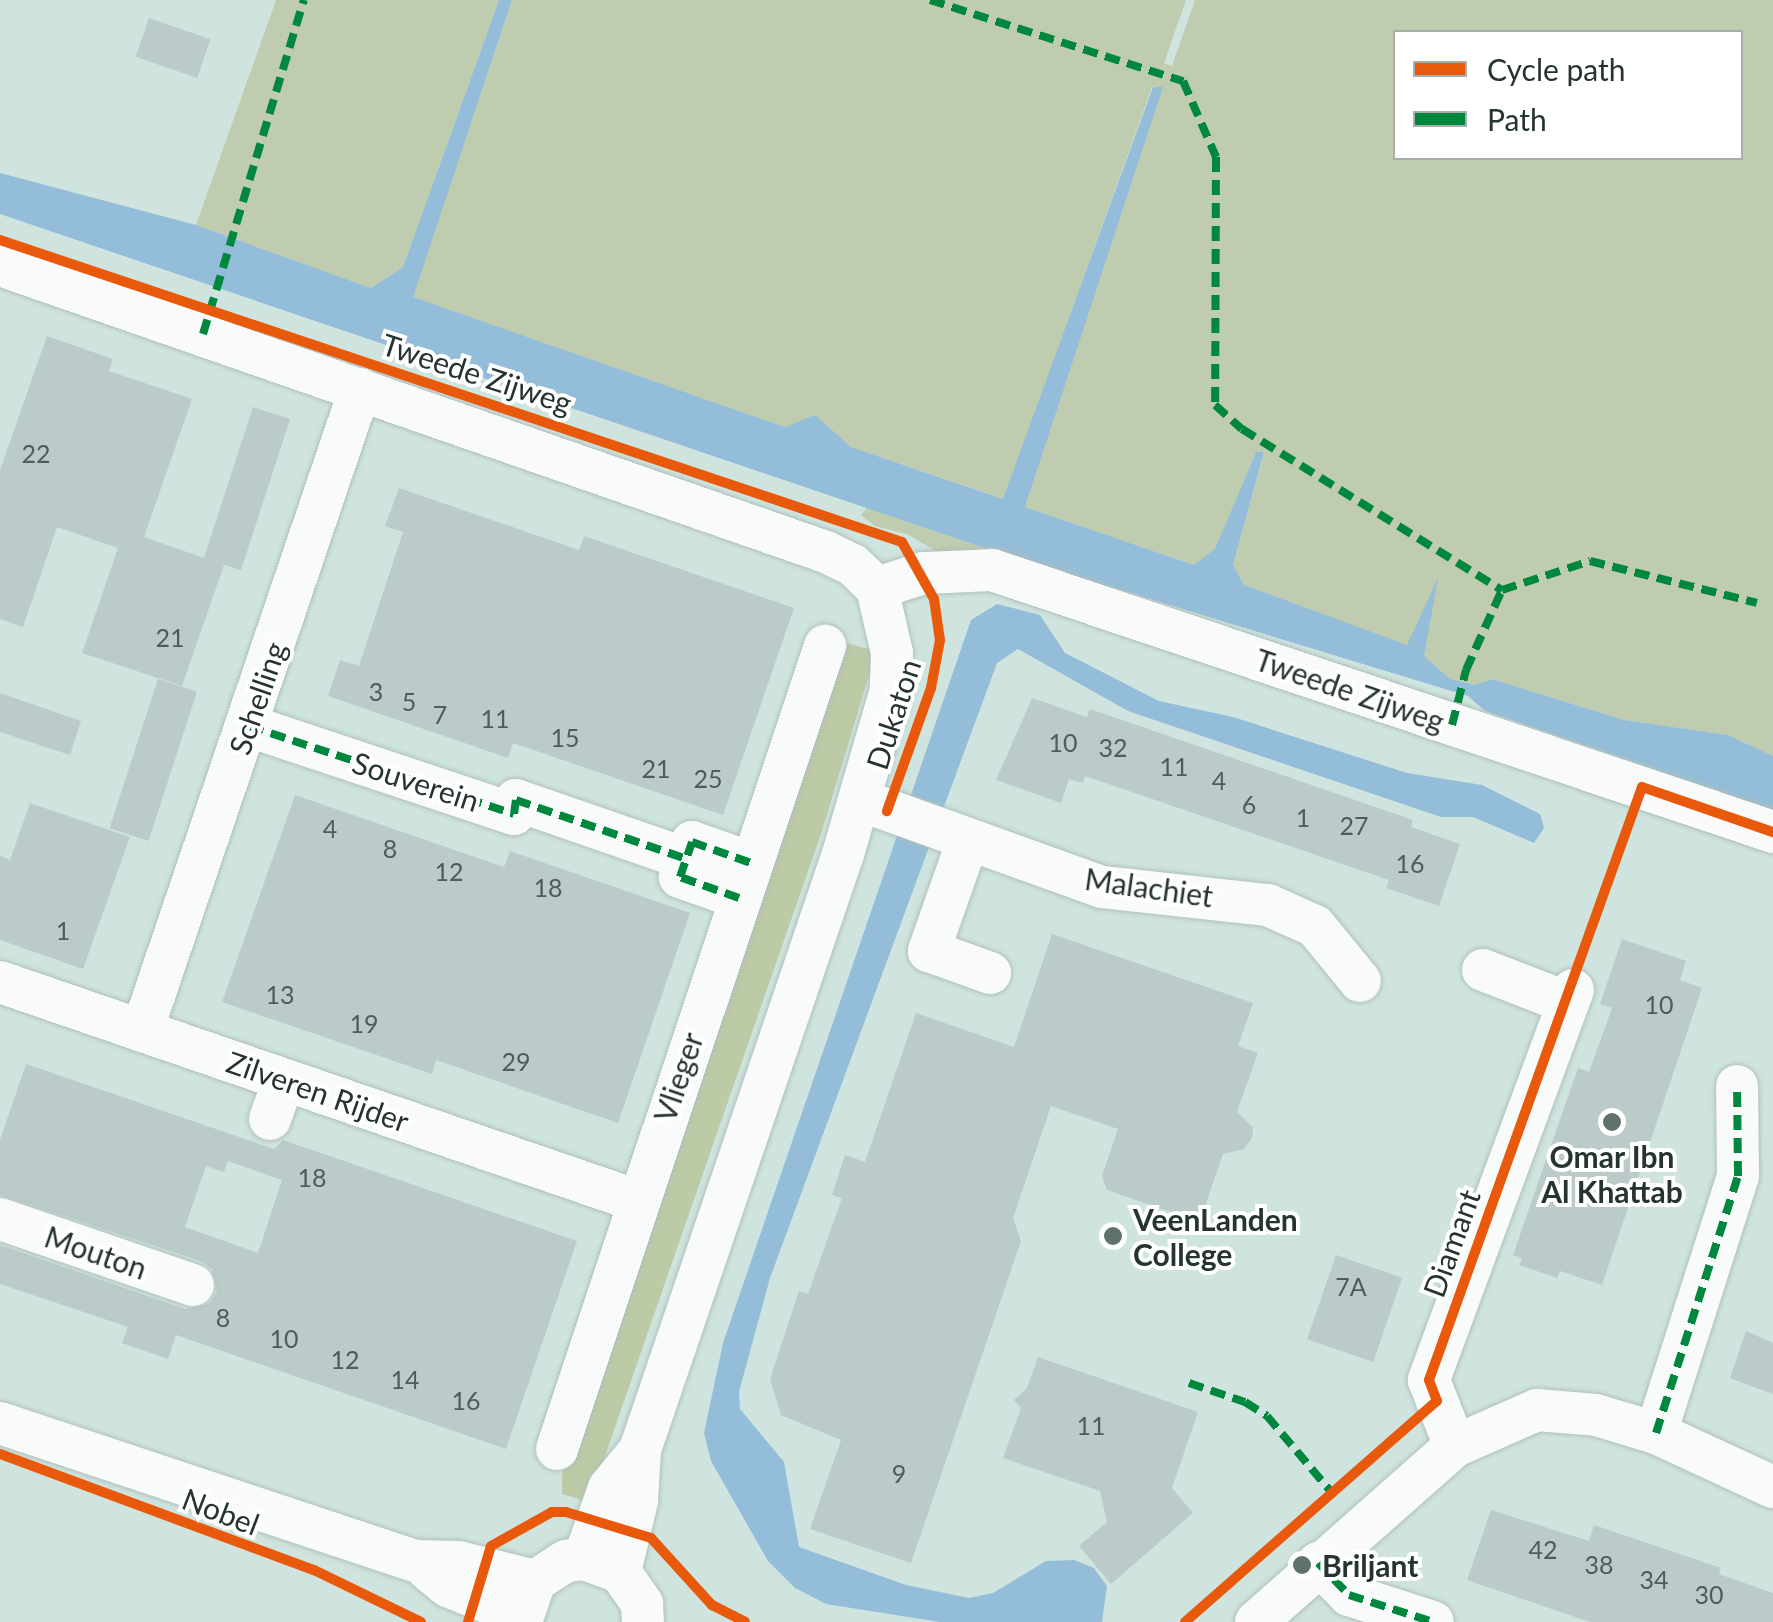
<!DOCTYPE html>
<html>
<head>
<meta charset="utf-8">
<style>
	body { margin:0 }
	#map { position:relative; width:1773px; height:1622px; overflow:hidden; background:#cfe4df; font-family:Lato,sans-serif }
	div>[style] { position:absolute }
	[style*='--x'] { left:calc(var(--x)*1px); top:calc(var(--y)*1px); width:calc(var(--w)*1px); rotate:calc(var(--a)*1deg) }
	.green>* { inset:0; background:#bfccaf }
	.forest>* { inset:0; background:#bccaa6 }
	.water>* { inset:0; background:#94bdd9 }
	.building>* { inset:0; background:#bacbca; transform-origin:0 0 }
	.roads { filter:drop-shadow(0 0 2px #b0c0bc) drop-shadow(0 0 2px #b0c0bc) }
	.minor>* { height:42px; margin:-21px; padding:0 21px; transform-origin:21px; border-radius:21px; background:#f8fbfa }
	.quiet>* { height:8px; margin-top:-4px; transform-origin:0; background:repeating-linear-gradient(90deg,#00873e 0 15px,transparent 0 23px) }
	.cycleway>* { height:10px; margin:-5px; padding:0 5px; transform-origin:5px; border-radius:5px; background:#e8590c }
	.dots>* { width:28px; height:28px; translate:-50% -50%; box-sizing:border-box; border:5px solid #fff; border-radius:50% }
	span { translate:-50% -50%; white-space:nowrap; text-align:center; line-height:1.15; -webkit-text-stroke:8px #fff; paint-order:stroke }
	.number-label { font-size:25px; color:#4e5d5a }
	.number-label span { -webkit-text-stroke-width:0 }
	.street-label { font-size:30px; color:#253431 }
	.poi-label { font-size:30px; color:#253431; font-weight:700 }
	.left { translate:0 -50%; text-align:left }
	.legend { position:absolute; left:1393px; top:30px; width:350px; height:130px; box-sizing:border-box; background:#fff; border:2px solid #a8aead; margin:0; padding:12px 18px; list-style:none; font-size:30px; color:#253431 }
	.legend li { display:flex; align-items:center; gap:20px; height:50px }
	.legend b { width:50px; border:2px solid #a8aead }
</style>
</head>
<body>
<div id="map">
	<div class="green">
		<div style="clip-path:polygon(276px 0,499px 0,403px 267px,371px 288px,196px 225px)"></div>
		<div style="clip-path:polygon(evenodd,512px 0,1186px 0,1164px 63px,1172px 66px,1195px 0,1773px 0,1773px 756px,1728px 735px,1624px 720px,1492px 679px,1475px 685px,1450px 679px,1423px 656px,1436px 583px,1408px 646px,1244px 585px,1233px 565px,1264px 453px,1256px 452px,1215px 550px,1194px 565px,1025px 507px,1162px 87px,1152px 87px,1004px 499px,851px 447px,815px 416px,785px 427px,412px 297px,512px 0,1396px 32px,1740px 32px,1740px 158px,1396px 158px,1396px 32px)"></div>
		<div style="clip-path:polygon(867px 508px,1002px 554px,941px 554px,907px 534px,875px 526px,861px 515px)"></div>
	</div>
	<div class="forest">
		<div style="clip-path:polygon(847px 643px,872px 650px,870px 672px,822px 831px,589px 1502px,562px 1494px,562px 1474px,724px 985px)"></div>
	</div>
	<div class="water">
		<div style="clip-path:polygon(499px 0,512px 0,413px 297px,785px 427px,815px 415px,851px 447px,1003px 499px,1153px 87px,1163px 87px,1025px 507px,1194px 565px,1215px 549px,1256px 452px,1264px 452px,1233px 565px,1244px 585px,1407px 645px,1438px 578px,1424px 656px,1450px 679px,1475px 685px,1492px 679px,1624px 720px,1728px 735px,1773px 756px,1773px 810px,1485px 711px,1468px 696px,1002px 554px,0 214px,0 173px,196px 225px,371px 288px,403px 267px)"></div>
		<div style="clip-path:polygon(997px 604px,1040px 615px,1065px 653px,1159px 701px,1233px 717px,1407px 773px,1482px 785px,1540px 814px,1544px 828px,1534px 843px,1473px 817px,1441px 817px,1128px 711px,1018px 649px,997px 663px,770px 1278px,739px 1392px,740px 1409px,784px 1462px,799px 1547px,906px 1585px,969px 1598px,993px 1593px,1046px 1561px,1074px 1560px,1094px 1568px,1107px 1586px,1102px 1622px,940px 1622px,826px 1604px,795px 1588px,768px 1561px,711px 1461px,704px 1433px,723px 1343px,971px 620px)"></div>
	</div>
	<div class="building">
		<div style="left:149px;top:18px;width:65px;height:41px;rotate:19deg"></div>
		<div style="clip-path:polygon(47px 336px,113px 359px,109px 371px,192px 399px,144px 537px,224px 565px,182px 686px,82px 653px,118px 548px,57px 527px,23px 627px,0 619px,0 470px)"></div>
		<div style="left:253px;top:407px;width:39px;height:159px;rotate:18deg"></div>
		<div style="clip-path:polygon(399px 488px,579px 550px,584px 536px,794px 608px,723px 815px,513px 743px,508px 758px,328px 696px,340px 660px,359px 666px,403px 532px,385px 526px)"></div>
		<div style="left:158px;top:679px;width:41px;height:157px;rotate:18deg"></div>
		<div style="clip-path:polygon(0 693px,81px 721px,70px 755px,0 732px)"></div>
		<div style="clip-path:polygon(1032px 698px,1087px 717px,1090px 709px,1413px 820px,1411px 827px,1460px 844px,1439px 906px,1386px 888px,1389px 880px,1085px 776px,1083px 783px,1069px 779px,1061px 803px,996px 780px)"></div>
		<div style="clip-path:polygon(295px 795px,504px 867px,510px 851px,690px 913px,618px 1123px,436px 1060px,432px 1074px,222px 1002px)"></div>
		<div style="clip-path:polygon(30px 803px,130px 837px,83px 969px,0 940px,0 856px,10px 860px)"></div>
		<div style="clip-path:polygon(1052px 934px,1253px 1003px,1238px 1046px,1258px 1053px,1237px 1112px,1253px 1128px,1252px 1138px,1244px 1149px,1223px 1154px,1204px 1209px,1188px 1218px,1107px 1190px,1102px 1176px,1118px 1129px,1051px 1106px,1013px 1218px,1021px 1241px,911px 1563px,810px 1529px,841px 1440px,781px 1415px,770px 1379px,799px 1291px,808px 1294px,842px 1198px,832px 1195px,845px 1155px,865px 1162px,916px 1013px,1014px 1047px)"></div>
		<div style="clip-path:polygon(1622px 939px,1686px 961px,1680px 980px,1702px 988px,1602px 1285px,1560px 1271px,1557px 1278px,1519px 1265px,1522px 1258px,1513px 1255px,1578px 1068px,1589px 1072px,1612px 1008px,1600px 1004px)"></div>
		<div style="clip-path:polygon(evenodd,26px 1064px,274px 1149px,283px 1140px,577px 1241px,506px 1449px,176px 1335px,168px 1359px,122px 1343px,128px 1327px,0 1284px,0 1245px,185px 1309px,209px 1304px,217px 1292px,212px 1269px,201px 1261px,0 1195px,0 1140px,26px 1064px,228px 1161px,282px 1180px,258px 1253px,185px 1227px,206px 1166px,224px 1172px,228px 1161px)"></div>
		<div style="left:1336px;top:1255px;width:70px;height:89px;rotate:19deg"></div>
		<div style="clip-path:polygon(1746px 1331px,1773px 1343px,1773px 1394px,1730px 1378px)"></div>
		<div style="clip-path:polygon(1038px 1357px,1198px 1412px,1172px 1488px,1193px 1513px,1111px 1584px,1079px 1546px,1107px 1522px,1100px 1491px,1003px 1458px,1021px 1408px,1014px 1400px,1027px 1388px)"></div>
		<div style="clip-path:polygon(1491px 1510px,1589px 1541px,1594px 1525px,1721px 1568px,1719px 1574px,1773px 1593px,1773px 1622px,1590px 1622px,1467px 1580px)"></div>
	</div>
	<div class="roads">
		<div class="minor">
			<div style="--x:0;--y:265;--w:874;--a:19.16"></div>
			<div style="--x:826;--y:552;--w:30;--a:26"></div>
			<div style="--x:853;--y:565;--w:33;--a:44"></div>
			<div style="--x:877;--y:588;--w:67;--a:77"></div>
			<div style="--x:892;--y:653;--w:37;--a:92"></div>
			<div style="--x:891;--y:690;--w:171;--a:106.3"></div>
			<div style="--x:843;--y:854;--w:630;--a:108.81"></div>
			<div style="--x:640;--y:1450;--w:51;--a:93.4"></div>
			<div style="--x:637;--y:1501;--w:73;--a:103.5"></div>
			<div style="--x:877;--y:588;--w:49;--a:-17.7"></div>
			<div style="--x:924;--y:573;--w:68;--a:-2.5"></div>
			<div style="--x:992;--y:570;--w:824;--a:18.54"></div>
			<div style="--x:249;--y:726;--w:279;--a:18.4"></div>
			<div style="--x:514;--y:814;--w:14;--a:-82"></div>
			<div style="--x:516;--y:800;--w:180;--a:19.1"></div>
			<div style="--x:860;--y:800;--w:257;--a:19.8"></div>
			<div style="--x:1102;--y:887;--w:167;--a:6.2"></div>
			<div style="--x:1268;--y:905;--w:51;--a:24.1"></div>
			<div style="--x:1315;--y:926;--w:71;--a:50.7"></div>
			<div style="--x:968;--y:840;--w:118;--a:109.4"></div>
			<div style="--x:929;--y:951;--w:65;--a:19.8"></div>
			<div style="--x:739;--y:898;--w:63;--a:-160.4"></div>
			<div style="--x:680;--y:877;--w:37;--a:-71"></div>
			<div style="--x:692;--y:842;--w:63;--a:19.6"></div>
			<div style="--x:1483;--y:970;--w:91;--a:21.2"></div>
			<div style="--x:0;--y:982;--w:671;--a:18.95"></div>
			<div style="--x:1573;--y:990;--w:416;--a:110.3"></div>
			<div style="--x:1429;--y:1380;--w:22;--a:69"></div>
			<div style="--x:1437;--y:1401;--w:48;--a:68.2"></div>
			<div style="--x:1455;--y:1446;--w:90;--a:-23.7"></div>
			<div style="--x:1537;--y:1410;--w:59;--a:4.8"></div>
			<div style="--x:1596;--y:1415;--w:63;--a:16.7"></div>
			<div style="--x:1656;--y:1433;--w:129;--a:24.8"></div>
			<div style="--x:142;--y:1031;--w:678;--a:-71.24"></div>
			<div style="--x:270;--y:1119;--w:41;--a:-70.3"></div>
			<div style="--x:0;--y:1219;--w:204;--a:18.9"></div>
			<div style="--x:0;--y:1423;--w:438;--a:18.4"></div>
			<div style="--x:416;--y:1561;--w:42;--a:1.4"></div>
			<div style="--x:458;--y:1562;--w:79;--a:13.9"></div>
			<div style="--x:1656;--y:1433;--w:270;--a:-72.3"></div>
			<div style="--x:1738;--y:1176;--w:90;--a:-90.6"></div>
			<div style="--x:557;--y:1449;--w:847;--a:-71.54"></div>
			<div style="--x:584;--y:1559;--w:75;--a:-70.6"></div>
			<div style="--x:609;--y:1488;--w:49;--a:-50.8"></div>
			<div style="--x:1318;--y:1563;--w:45;--a:45.9"></div>
			<div style="--x:1349;--y:1595;--w:88;--a:17.8"></div>
			<div style="--x:428;--y:1570;--w:26;--a:39"></div>
			<div style="--x:448;--y:1586;--w:78;--a:22.6"></div>
			<div style="--x:521;--y:1622;--w:43;--a:-71.1"></div>
			<div style="--x:535;--y:1581;--w:37;--a:-33"></div>
			<div style="--x:566;--y:1561;--w:18;--a:-6"></div>
			<div style="--x:584;--y:1559;--w:38;--a:20"></div>
			<div style="--x:620;--y:1572;--w:39;--a:55"></div>
			<div style="--x:642;--y:1604;--w:18;--a:87"></div>
			<div style="--x:1256;--y:1622;--w:266;--a:-41.5"></div>
		</div>
	</div>
	<div class="quiet">
		<div style="--x:930;--y:0;--w:266;--a:17.8"></div>
		<div style="--x:1183;--y:81;--w:83;--a:66.5"></div>
		<div style="--x:1216;--y:157;--w:248;--a:90.2"></div>
		<div style="--x:1215;--y:405;--w:36;--a:42"></div>
		<div style="--x:1242;--y:429;--w:306;--a:31.8"></div>
		<div style="--x:203;--y:334;--w:349;--a:-73.2"></div>
		<div style="--x:1452;--y:725;--w:57;--a:-75.7"></div>
		<div style="--x:1466;--y:670;--w:88;--a:-65.8"></div>
		<div style="--x:1502;--y:590;--w:93;--a:-18.2"></div>
		<div style="--x:1590;--y:561;--w:172;--a:14.1"></div>
		<div style="--x:249;--y:726;--w:279;--a:18.4"></div>
		<div style="--x:514;--y:814;--w:14;--a:-82"></div>
		<div style="--x:516;--y:800;--w:180;--a:19.1"></div>
		<div style="--x:739;--y:898;--w:63;--a:-160.4"></div>
		<div style="--x:680;--y:877;--w:37;--a:-71"></div>
		<div style="--x:692;--y:842;--w:63;--a:19.6"></div>
		<div style="--x:1189;--y:1383;--w:59;--a:18.7"></div>
		<div style="--x:1245;--y:1402;--w:26;--a:32"></div>
		<div style="--x:1267;--y:1416;--w:101;--a:49.8"></div>
		<div style="--x:1656;--y:1433;--w:270;--a:-72.3"></div>
		<div style="--x:1738;--y:1176;--w:90;--a:-90.6"></div>
		<div style="--x:1318;--y:1563;--w:45;--a:45.9"></div>
		<div style="--x:1349;--y:1595;--w:88;--a:17.8"></div>
	</div>
	<div class="cycleway">
		<div style="--x:0;--y:240;--w:951;--a:18.51"></div>
		<div style="--x:902;--y:542;--w:65;--a:60.7"></div>
		<div style="--x:934;--y:599;--w:41;--a:81.7"></div>
		<div style="--x:940;--y:640;--w:49;--a:100.6"></div>
		<div style="--x:931;--y:688;--w:131;--a:109.7"></div>
		<div style="--x:0;--y:1454;--w:335;--a:20.3"></div>
		<div style="--x:314;--y:1570;--w:119;--a:25.9"></div>
		<div style="--x:468;--y:1622;--w:79;--a:-73.2"></div>
		<div style="--x:491;--y:1546;--w:70;--a:-29.1"></div>
		<div style="--x:552;--y:1512;--w:14;--a:0"></div>
		<div style="--x:566;--y:1512;--w:89;--a:17"></div>
		<div style="--x:651;--y:1538;--w:91;--a:47.7"></div>
		<div style="--x:712;--y:1605;--w:37;--a:27"></div>
		<div style="--x:1185;--y:1622;--w:335;--a:-41.3"></div>
		<div style="--x:1437;--y:1401;--w:22;--a:-111"></div>
		<div style="--x:1429;--y:1380;--w:630;--a:-70.24"></div>
		<div style="--x:1642;--y:787;--w:139;--a:19"></div>
	</div>
	<div class="dots">
		<div style="left:1612px;top:1122px;background:#60726e"></div>
		<div style="left:1113px;top:1236px;background:#60726e"></div>
		<div style="left:1302px;top:1565px;background:#60726e"></div>
	</div>
	<div class="number-label">
		<span style="left:36px;top:453px">22</span>
		<span style="left:170px;top:637px">21</span>
		<span style="left:376px;top:691px">3</span>
		<span style="left:409px;top:701px">5</span>
		<span style="left:440px;top:714px">7</span>
		<span style="left:495px;top:718px">11</span>
		<span style="left:565px;top:737px">15</span>
		<span style="left:1063px;top:742px">10</span>
		<span style="left:1113px;top:747px">32</span>
		<span style="left:1174px;top:766px">11</span>
		<span style="left:656px;top:768px">21</span>
		<span style="left:708px;top:778px">25</span>
		<span style="left:1219px;top:780px">4</span>
		<span style="left:1249px;top:804px">6</span>
		<span style="left:1303px;top:817px">1</span>
		<span style="left:1354px;top:825px">27</span>
		<span style="left:330px;top:828px">4</span>
		<span style="left:390px;top:848px">8</span>
		<span style="left:1410px;top:863px">16</span>
		<span style="left:449px;top:871px">12</span>
		<span style="left:548px;top:887px">18</span>
		<span style="left:63px;top:930px">1</span>
		<span style="left:280px;top:994px">13</span>
		<span style="left:1659px;top:1004px">10</span>
		<span style="left:364px;top:1023px">19</span>
		<span style="left:516px;top:1061px">29</span>
		<span style="left:312px;top:1177px">18</span>
		<span style="left:1351px;top:1286px">7A</span>
		<span style="left:223px;top:1317px">8</span>
		<span style="left:284px;top:1338px">10</span>
		<span style="left:345px;top:1359px">12</span>
		<span style="left:405px;top:1379px">14</span>
		<span style="left:466px;top:1400px">16</span>
		<span style="left:1091px;top:1425px">11</span>
		<span style="left:899px;top:1473px">9</span>
		<span style="left:1543px;top:1549px">42</span>
		<span style="left:1599px;top:1564px">38</span>
		<span style="left:1654px;top:1579px">34</span>
		<span style="left:1709px;top:1594px">30</span>
	</div>
	<div class="street-label">
		<span style="left:477px;top:373px;rotate:18deg">Tweede Zijweg</span>
		<span style="left:1350px;top:690px;rotate:19deg">Tweede Zijweg</span>
		<span style="left:257px;top:698px;rotate:-71deg">Schelling</span>
		<span style="left:893px;top:714px;rotate:-72deg">Dukaton</span>
		<span style="left:416px;top:781px;rotate:18deg">Souverein</span>
		<span style="left:1149px;top:887px;rotate:8deg">Malachiet</span>
		<span style="left:678px;top:1077px;rotate:-71deg">Vlieger</span>
		<span style="left:318px;top:1091px;rotate:19deg">Zilveren Rijder</span>
		<span style="left:1451px;top:1243px;rotate:-70deg">Diamant</span>
		<span style="left:96px;top:1252px;rotate:19deg">Mouton</span>
		<span style="left:221px;top:1511px;rotate:21deg">Nobel</span>
	</div>
	<div class="poi-label">
		<span style="left:1612px;top:1173px">Omar Ibn<br>Al Khattab</span>
		<span class="left" style="left:1133px;top:1236px">VeenLanden<br>College</span>
		<span class="left" style="left:1322px;top:1565px">Briljant</span>
	</div>
	<ul class="legend">
	<li><b style="height:12px;background:#e8590c"></b>Cycle path</li>
	<li><b style="height:12px;background:#00873e"></b>Path</li>
	</ul>
</div>
</body>
</html>
